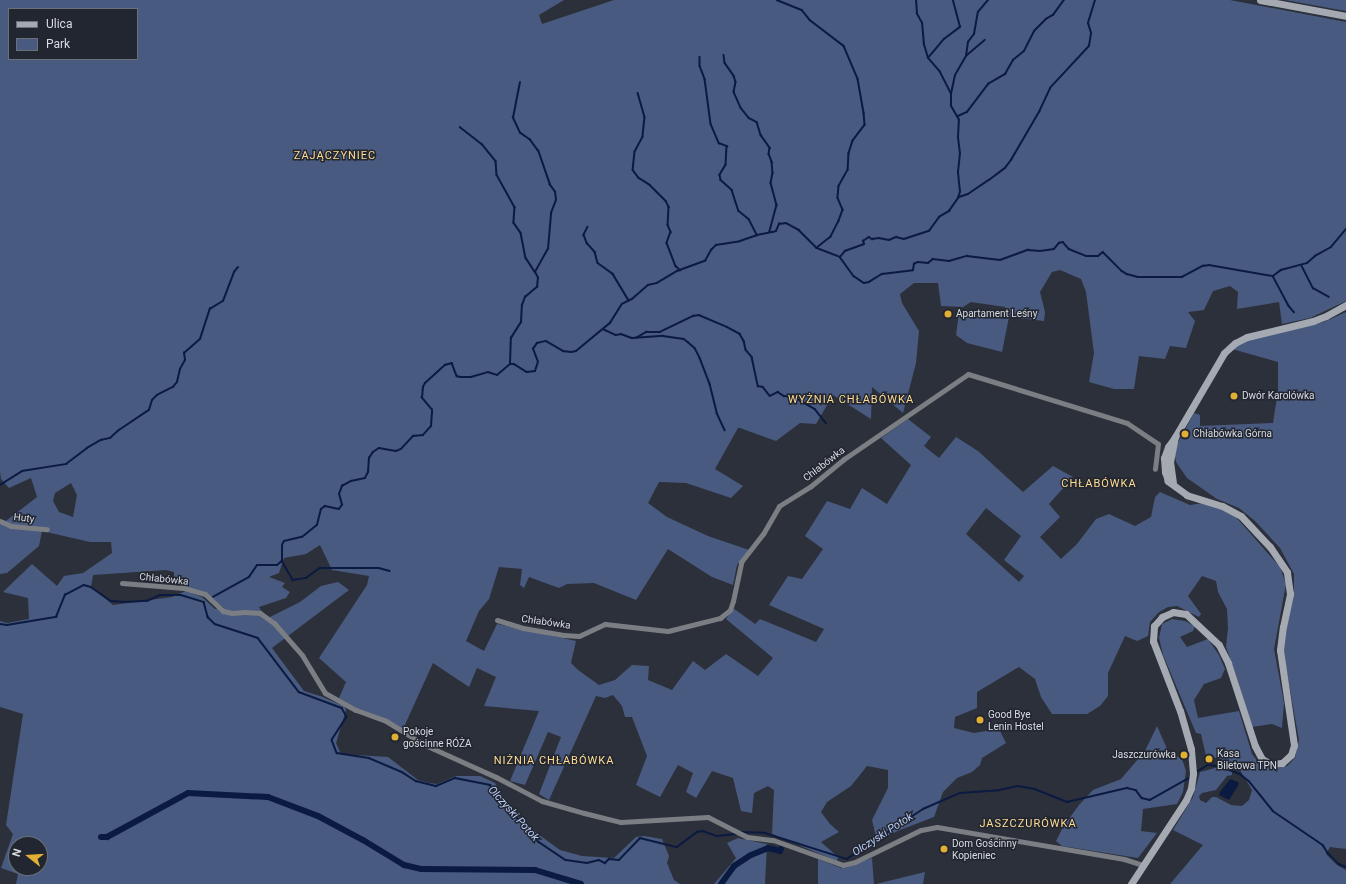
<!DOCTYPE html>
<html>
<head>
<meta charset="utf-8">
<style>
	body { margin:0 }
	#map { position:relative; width:1346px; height:884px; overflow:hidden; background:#2c303a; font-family:Roboto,sans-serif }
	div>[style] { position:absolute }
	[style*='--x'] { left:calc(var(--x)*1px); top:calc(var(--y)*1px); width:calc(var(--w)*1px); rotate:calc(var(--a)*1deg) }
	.green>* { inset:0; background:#485a80 }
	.water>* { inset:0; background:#0b1a41 }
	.stream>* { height:1.5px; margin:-0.75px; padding:0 0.75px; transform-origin:0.75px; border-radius:0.75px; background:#0b1a41 }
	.canal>* { height:6px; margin:-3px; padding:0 3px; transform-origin:3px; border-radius:3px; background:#0b1a41 }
	.street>* { height:5px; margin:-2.5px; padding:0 2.5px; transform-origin:2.5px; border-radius:2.5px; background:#7b7e83 }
	.secondary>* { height:7px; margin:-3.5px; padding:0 3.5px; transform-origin:3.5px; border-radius:3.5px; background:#a5a9b2 }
	.dots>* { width:11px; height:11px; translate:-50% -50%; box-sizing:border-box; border:2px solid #222630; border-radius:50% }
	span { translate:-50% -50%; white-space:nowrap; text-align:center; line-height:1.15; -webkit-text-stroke:3px #222630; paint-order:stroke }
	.poi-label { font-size:10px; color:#d9dce2 }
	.left { translate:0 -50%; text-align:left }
	.right { translate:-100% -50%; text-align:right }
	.street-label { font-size:10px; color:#d9dce2 }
	.neighbourhood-label { font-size:11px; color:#ffdc92; letter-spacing:1px }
	.water-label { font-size:11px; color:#b6caf5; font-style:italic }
	.legend { position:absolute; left:8px; top:8px; width:130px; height:52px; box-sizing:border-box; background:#222630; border:1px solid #6b6f77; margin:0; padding:5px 7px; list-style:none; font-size:12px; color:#d9dce2 }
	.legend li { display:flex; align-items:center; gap:8px; height:20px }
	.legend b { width:20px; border:1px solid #6b6f77 }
	.north { position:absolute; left:8px; top:836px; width:40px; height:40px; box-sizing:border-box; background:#222630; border:1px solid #6b6f77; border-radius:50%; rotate:287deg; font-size:11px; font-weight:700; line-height:16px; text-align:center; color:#d9dce2 }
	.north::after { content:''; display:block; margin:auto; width:14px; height:18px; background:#e1af34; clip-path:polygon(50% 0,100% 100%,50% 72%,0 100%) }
</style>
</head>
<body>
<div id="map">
	<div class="green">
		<div style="clip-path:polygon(evenodd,0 0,564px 0,539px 15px,542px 24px,614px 0,1230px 0,1346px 22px,1346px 301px,1310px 318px,1282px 324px,1279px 302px,1237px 309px,1238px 292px,1230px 286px,1213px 291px,1204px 310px,1188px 312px,1195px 321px,1186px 348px,1170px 346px,1165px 359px,1139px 356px,1134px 389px,1114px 389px,1089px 382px,1094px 353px,1086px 292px,1081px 279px,1060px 270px,1052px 272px,1040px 292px,1045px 312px,1044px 321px,1009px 317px,1002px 352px,967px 343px,956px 335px,959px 313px,1007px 319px,1005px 307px,971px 302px,963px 307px,941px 306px,938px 283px,914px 283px,900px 294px,902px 303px,919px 331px,916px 363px,903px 413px,872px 387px,871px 419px,833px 395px,816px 424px,800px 423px,776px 441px,740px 428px,738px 428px,715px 469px,743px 486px,731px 498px,686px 483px,659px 482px,648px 503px,667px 517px,708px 536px,749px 550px,737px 565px,733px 585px,712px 577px,668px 549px,636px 600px,594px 583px,567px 584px,559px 588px,529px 577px,524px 588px,520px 585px,522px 569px,499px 567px,489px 599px,479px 611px,466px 641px,484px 651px,497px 624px,576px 641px,571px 663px,578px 670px,599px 685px,615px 680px,632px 665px,649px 666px,648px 680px,672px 690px,693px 661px,705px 670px,726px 654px,758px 676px,773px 658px,726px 619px,733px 608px,755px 624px,760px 619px,816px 642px,824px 629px,769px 605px,788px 576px,802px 579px,823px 549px,805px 536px,827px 501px,850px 509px,862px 488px,887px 504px,911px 465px,881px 438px,908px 419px,931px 437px,924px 446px,939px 458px,956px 437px,978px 451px,1023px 492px,1053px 466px,1073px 477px,1049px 504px,1060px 517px,1040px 537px,1061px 559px,1077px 544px,1096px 519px,1109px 514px,1135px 526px,1151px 517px,1155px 497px,1160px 492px,1190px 505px,1203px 503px,1221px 509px,1235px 516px,1280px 567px,1286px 584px,1274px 649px,1284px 703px,1282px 728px,1272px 724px,1252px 727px,1236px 675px,1226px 647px,1228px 628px,1227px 609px,1218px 592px,1216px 581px,1202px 576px,1188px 596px,1201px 614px,1199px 617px,1177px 606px,1168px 607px,1159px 612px,1150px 622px,1148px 636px,1137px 641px,1125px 636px,1108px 673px,1108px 696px,1100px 706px,1087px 714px,1052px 714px,1041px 697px,1035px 679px,1019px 667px,977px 692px,977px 708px,955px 717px,954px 728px,974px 733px,999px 729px,1006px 743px,982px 758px,980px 765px,972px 772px,957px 778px,943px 792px,934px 817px,900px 830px,877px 841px,872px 820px,888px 788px,888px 770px,867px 766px,851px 786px,827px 802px,821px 812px,830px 824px,839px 832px,821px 842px,838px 857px,837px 861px,772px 834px,774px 790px,768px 786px,754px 793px,752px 813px,741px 811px,733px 778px,712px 771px,696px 798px,686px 792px,693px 773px,678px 765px,660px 797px,636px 785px,647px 756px,632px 717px,625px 717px,622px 706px,613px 695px,605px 698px,596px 696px,549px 800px,539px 794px,561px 737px,548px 732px,525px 785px,510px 781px,539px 711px,484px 706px,496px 677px,477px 668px,469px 687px,433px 663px,403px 729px,358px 710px,339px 698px,346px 682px,319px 658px,367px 585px,369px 576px,332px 570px,320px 545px,306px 554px,284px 558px,279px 573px,269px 577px,285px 583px,282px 587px,290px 592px,286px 598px,259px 607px,266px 619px,300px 602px,321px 586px,338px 582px,349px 590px,272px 648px,304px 691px,323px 697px,345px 707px,346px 710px,336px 743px,341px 754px,388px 757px,418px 780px,429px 783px,437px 784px,456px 776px,480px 776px,495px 783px,510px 809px,538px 834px,560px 850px,582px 856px,614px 858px,636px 837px,644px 836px,662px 839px,669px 856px,667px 863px,674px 880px,680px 884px,16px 884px,18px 874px,1px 868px,13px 834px,6px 825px,23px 714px,0 707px,0 621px,7px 623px,29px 619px,28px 598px,3px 592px,32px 564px,57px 586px,64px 576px,83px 573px,112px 553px,111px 542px,90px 542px,42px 531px,39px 546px,7px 573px,0 574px,0 520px,6px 521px,37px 497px,31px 478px,9px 488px,1px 479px,0 472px,0 0,9px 9px,137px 9px,137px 59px,9px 59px,9px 9px,0 0,71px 483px,77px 495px,73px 517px,59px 512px,53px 501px,55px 493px,71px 483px,0 0,986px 508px,1021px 536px,1004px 560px,1024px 576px,1019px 582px,966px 534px,986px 508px,0 0,166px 570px,174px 572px,174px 584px,206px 593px,224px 608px,215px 609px,202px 597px,186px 591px,172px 597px,113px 605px,91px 587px,93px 575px,166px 570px,0 0,16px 844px,40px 844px,40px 868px,16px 868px,16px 844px)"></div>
		<div style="clip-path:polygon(1285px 0,1346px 0,1346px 11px,1340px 10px)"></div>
		<div style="clip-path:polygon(1346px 312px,1346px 849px,1330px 847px,1326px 854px,1337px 865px,1346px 870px,1346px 884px,1170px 884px,1203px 845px,1173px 830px,1193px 797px,1200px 772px,1219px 767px,1232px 771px,1232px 775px,1227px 776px,1216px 790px,1202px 793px,1199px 796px,1200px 800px,1206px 803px,1212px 797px,1216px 797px,1231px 805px,1242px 806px,1249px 800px,1252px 790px,1237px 765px,1221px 759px,1206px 756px,1201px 734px,1196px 733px,1163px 655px,1159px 638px,1162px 624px,1172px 619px,1185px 621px,1195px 626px,1193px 631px,1180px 637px,1187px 647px,1208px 639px,1219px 655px,1225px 669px,1221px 678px,1204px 684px,1194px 700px,1198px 718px,1239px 711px,1252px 754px,1259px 763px,1269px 768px,1278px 768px,1287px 766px,1295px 758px,1299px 740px,1283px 650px,1284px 631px,1294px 589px,1294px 574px,1280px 548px,1255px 521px,1239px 508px,1217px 499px,1187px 478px,1176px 462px,1174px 450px,1194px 413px,1200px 415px,1200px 426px,1273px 423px,1278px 391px,1278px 362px,1232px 349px,1247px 339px,1324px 322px)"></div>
		<div style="clip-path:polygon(1157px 726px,1168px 751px,1182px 759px,1186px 771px,1183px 792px,1177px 804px,1143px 809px,1141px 831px,1157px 833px,1138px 858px,1062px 846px,1056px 841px,1063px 827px,1079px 805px,1093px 790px,1121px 779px,1145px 751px)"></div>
		<div style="clip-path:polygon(738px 838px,767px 844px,765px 884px,714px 884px,736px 858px,727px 843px)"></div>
		<div style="clip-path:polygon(872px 858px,874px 884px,818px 884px,818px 859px,841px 868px,848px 867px)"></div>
		<div style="clip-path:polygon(925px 872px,923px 884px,876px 884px)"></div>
	</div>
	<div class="water">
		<div style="clip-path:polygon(1230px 779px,1238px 782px,1239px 784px,1229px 800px,1219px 795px,1220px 792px)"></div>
	</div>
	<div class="stream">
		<div style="--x:777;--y:0;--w:27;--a:22"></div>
		<div style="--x:802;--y:10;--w:13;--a:51"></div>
		<div style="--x:810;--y:20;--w:43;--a:37.4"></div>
		<div style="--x:844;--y:46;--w:36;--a:67"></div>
		<div style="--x:858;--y:79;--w:35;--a:80"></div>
		<div style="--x:864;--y:113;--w:12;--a:85"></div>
		<div style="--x:865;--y:125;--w:20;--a:127"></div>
		<div style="--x:853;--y:141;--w:13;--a:108"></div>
		<div style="--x:849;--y:153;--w:17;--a:93"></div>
		<div style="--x:848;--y:170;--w:18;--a:119"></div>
		<div style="--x:839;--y:186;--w:12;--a:95"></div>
		<div style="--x:838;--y:198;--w:13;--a:67"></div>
		<div style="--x:843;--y:210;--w:12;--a:110"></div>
		<div style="--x:839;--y:221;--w:18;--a:117"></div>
		<div style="--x:831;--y:237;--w:18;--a:142"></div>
		<div style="--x:724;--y:55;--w:8;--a:83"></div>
		<div style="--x:725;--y:63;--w:16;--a:55"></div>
		<div style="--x:734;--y:76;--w:6;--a:72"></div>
		<div style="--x:736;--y:82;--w:10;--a:101"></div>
		<div style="--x:734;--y:92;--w:17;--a:66"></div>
		<div style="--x:741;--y:108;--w:13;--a:51"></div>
		<div style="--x:749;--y:118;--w:9;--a:27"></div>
		<div style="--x:757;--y:122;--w:14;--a:73"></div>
		<div style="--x:761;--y:135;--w:16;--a:55"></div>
		<div style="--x:770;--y:148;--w:6;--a:99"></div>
		<div style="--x:769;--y:154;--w:9;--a:69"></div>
		<div style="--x:772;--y:162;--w:11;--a:85"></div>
		<div style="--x:773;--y:173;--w:10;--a:101"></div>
		<div style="--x:771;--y:183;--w:23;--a:75"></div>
		<div style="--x:777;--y:205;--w:28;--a:105"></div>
		<div style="--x:967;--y:55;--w:23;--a:-40"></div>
		<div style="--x:700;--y:57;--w:9;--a:90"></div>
		<div style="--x:700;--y:66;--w:14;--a:69"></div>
		<div style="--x:705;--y:79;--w:45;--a:82.4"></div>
		<div style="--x:711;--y:124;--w:21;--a:67"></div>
		<div style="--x:719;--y:143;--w:9;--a:21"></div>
		<div style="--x:727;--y:146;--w:19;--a:93"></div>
		<div style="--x:726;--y:165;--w:12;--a:121"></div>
		<div style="--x:720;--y:175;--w:5;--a:79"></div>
		<div style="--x:721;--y:180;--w:15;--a:42"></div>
		<div style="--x:732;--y:190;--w:22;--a:72"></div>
		<div style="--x:739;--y:211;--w:13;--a:39"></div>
		<div style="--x:749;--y:219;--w:18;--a:63"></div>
		<div style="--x:928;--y:58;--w:25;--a:-50"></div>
		<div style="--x:944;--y:39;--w:20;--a:-37"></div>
		<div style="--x:960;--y:27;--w:28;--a:-105"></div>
		<div style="--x:638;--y:93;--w:25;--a:74"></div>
		<div style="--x:645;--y:117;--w:20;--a:96"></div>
		<div style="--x:643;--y:137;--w:17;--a:118"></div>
		<div style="--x:635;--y:152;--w:18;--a:96"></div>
		<div style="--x:633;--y:170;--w:10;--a:53"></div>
		<div style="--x:639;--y:178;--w:13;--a:32"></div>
		<div style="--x:650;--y:185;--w:23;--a:45"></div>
		<div style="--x:666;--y:201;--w:7;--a:63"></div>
		<div style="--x:669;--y:207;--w:18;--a:93"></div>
		<div style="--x:668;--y:225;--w:8;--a:67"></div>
		<div style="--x:671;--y:232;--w:12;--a:110"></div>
		<div style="--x:667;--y:243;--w:25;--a:69"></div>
		<div style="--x:676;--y:266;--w:6;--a:45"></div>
		<div style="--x:951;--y:94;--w:19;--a:-78"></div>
		<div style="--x:955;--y:75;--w:22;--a:-60"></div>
		<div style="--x:966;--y:56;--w:14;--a:-82"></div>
		<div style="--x:968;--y:42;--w:10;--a:-53"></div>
		<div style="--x:974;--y:34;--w:22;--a:-80"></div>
		<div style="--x:978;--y:12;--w:16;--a:-50"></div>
		<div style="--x:958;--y:116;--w:10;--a:-24"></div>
		<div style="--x:967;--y:112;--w:35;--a:-53"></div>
		<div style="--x:988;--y:84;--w:20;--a:-30"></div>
		<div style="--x:1005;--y:74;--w:16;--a:-60"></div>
		<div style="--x:1013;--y:60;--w:14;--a:-39"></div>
		<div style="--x:1024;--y:51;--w:22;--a:-63"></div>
		<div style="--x:1034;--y:31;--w:17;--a:-45"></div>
		<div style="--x:1046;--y:19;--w:8;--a:-30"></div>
		<div style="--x:1053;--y:15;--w:19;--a:-54"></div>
		<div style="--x:460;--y:127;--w:28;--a:38"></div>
		<div style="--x:482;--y:144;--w:22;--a:51"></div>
		<div style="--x:496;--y:161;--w:14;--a:86"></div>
		<div style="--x:497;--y:175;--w:37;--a:61"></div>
		<div style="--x:515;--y:207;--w:16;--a:94"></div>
		<div style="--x:514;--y:223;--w:12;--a:55"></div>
		<div style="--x:521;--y:233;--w:25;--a:79"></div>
		<div style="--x:526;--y:258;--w:17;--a:57"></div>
		<div style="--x:959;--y:197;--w:9;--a:-18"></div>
		<div style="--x:968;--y:194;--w:25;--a:-34"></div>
		<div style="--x:989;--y:180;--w:20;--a:-37"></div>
		<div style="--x:1005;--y:168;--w:10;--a:-53"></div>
		<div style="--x:1011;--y:160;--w:56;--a:-59.7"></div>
		<div style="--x:1039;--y:112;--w:26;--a:-65"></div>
		<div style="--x:1050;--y:88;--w:57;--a:-47.1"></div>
		<div style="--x:1089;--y:46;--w:13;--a:-81"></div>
		<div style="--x:1091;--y:33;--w:10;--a:-107"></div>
		<div style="--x:1088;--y:23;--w:24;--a:-73"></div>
		<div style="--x:588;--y:227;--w:9;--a:117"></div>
		<div style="--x:584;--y:235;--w:9;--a:69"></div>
		<div style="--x:587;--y:243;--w:12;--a:48"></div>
		<div style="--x:595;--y:252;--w:11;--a:75"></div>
		<div style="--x:598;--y:263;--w:19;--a:36"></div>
		<div style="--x:613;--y:274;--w:31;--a:59"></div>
		<div style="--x:840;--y:257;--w:8;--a:-50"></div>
		<div style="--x:845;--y:251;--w:20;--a:-20"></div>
		<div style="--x:864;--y:244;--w:3;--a:-108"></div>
		<div style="--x:863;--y:241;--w:7;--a:-34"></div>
		<div style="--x:869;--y:237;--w:4;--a:34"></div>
		<div style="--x:872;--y:239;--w:7;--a:-8"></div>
		<div style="--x:879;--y:238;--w:10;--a:11"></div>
		<div style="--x:889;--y:240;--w:8;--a:-23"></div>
		<div style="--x:896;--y:237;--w:8;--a:14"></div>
		<div style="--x:904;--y:239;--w:26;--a:-18"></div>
		<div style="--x:929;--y:231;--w:17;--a:-54"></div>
		<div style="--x:939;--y:217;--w:12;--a:-31"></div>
		<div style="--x:949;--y:211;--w:16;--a:-55"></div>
		<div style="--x:958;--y:198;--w:6;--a:-72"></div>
		<div style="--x:960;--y:192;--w:20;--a:-96"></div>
		<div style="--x:958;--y:172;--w:18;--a:-84"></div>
		<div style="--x:960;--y:154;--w:17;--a:-97"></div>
		<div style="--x:958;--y:137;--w:17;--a:-87"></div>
		<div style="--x:959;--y:120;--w:16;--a:-120"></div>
		<div style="--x:951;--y:106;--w:12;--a:-90"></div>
		<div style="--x:951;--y:94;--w:25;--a:-117"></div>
		<div style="--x:940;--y:72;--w:18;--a:-131"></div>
		<div style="--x:928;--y:58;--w:14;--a:-107"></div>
		<div style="--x:924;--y:45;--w:22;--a:-95"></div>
		<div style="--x:922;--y:23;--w:10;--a:-119"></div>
		<div style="--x:917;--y:14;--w:14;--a:-94"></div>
		<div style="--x:1302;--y:266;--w:25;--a:63"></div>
		<div style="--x:1313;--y:288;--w:18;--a:29"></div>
		<div style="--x:1273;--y:276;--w:34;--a:62"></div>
		<div style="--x:1289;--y:306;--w:8;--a:50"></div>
		<div style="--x:603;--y:329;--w:14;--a:25"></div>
		<div style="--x:616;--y:335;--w:5;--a:-11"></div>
		<div style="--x:621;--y:334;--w:12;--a:20"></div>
		<div style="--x:632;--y:338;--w:31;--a:-4"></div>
		<div style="--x:663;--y:336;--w:21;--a:8"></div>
		<div style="--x:684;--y:339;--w:5;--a:37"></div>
		<div style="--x:688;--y:342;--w:9;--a:41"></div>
		<div style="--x:695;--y:348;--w:11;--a:63"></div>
		<div style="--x:700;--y:358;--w:28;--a:69"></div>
		<div style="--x:710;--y:384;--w:30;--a:76"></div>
		<div style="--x:717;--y:413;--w:19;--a:65"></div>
		<div style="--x:636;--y:338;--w:12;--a:-31"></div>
		<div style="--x:646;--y:332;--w:14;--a:0"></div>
		<div style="--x:660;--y:332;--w:37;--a:-26"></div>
		<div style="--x:693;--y:316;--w:6;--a:-9"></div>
		<div style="--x:699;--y:315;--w:30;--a:23"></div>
		<div style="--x:727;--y:327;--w:15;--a:28"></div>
		<div style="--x:740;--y:334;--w:8;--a:60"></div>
		<div style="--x:744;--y:341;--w:9;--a:77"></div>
		<div style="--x:746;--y:350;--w:9;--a:49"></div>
		<div style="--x:752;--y:357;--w:30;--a:78"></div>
		<div style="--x:758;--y:386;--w:5;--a:11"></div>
		<div style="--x:763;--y:387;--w:11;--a:52"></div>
		<div style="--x:770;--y:396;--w:9;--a:-27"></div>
		<div style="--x:778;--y:392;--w:7;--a:34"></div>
		<div style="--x:784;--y:396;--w:10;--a:6"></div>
		<div style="--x:794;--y:397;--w:24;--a:30"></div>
		<div style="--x:815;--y:409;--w:18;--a:52"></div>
		<div style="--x:510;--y:363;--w:25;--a:-88"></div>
		<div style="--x:511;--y:338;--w:19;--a:-58"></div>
		<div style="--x:521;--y:322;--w:17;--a:-87"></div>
		<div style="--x:522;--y:305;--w:9;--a:-69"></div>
		<div style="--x:525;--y:297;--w:16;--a:-40"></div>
		<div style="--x:537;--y:287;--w:9;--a:-84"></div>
		<div style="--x:538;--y:278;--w:7;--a:-117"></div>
		<div style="--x:535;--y:272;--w:26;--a:-61"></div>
		<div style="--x:548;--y:249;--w:36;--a:-85"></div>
		<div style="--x:551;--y:213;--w:14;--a:-69"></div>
		<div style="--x:556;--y:200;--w:8;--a:-97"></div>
		<div style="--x:555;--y:192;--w:9;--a:-126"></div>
		<div style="--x:550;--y:185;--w:36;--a:-109"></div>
		<div style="--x:538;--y:151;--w:14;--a:-126"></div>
		<div style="--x:530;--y:140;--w:12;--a:-145"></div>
		<div style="--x:520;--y:133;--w:17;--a:-115"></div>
		<div style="--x:513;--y:118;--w:36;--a:-79"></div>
		<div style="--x:0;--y:485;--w:26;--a:-32"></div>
		<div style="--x:22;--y:471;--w:45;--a:-9"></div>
		<div style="--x:66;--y:464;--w:26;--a:-37"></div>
		<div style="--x:87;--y:448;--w:16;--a:-30"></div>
		<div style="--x:101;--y:440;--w:9;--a:-13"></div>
		<div style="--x:110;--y:438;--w:12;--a:-42"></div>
		<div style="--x:119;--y:430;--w:36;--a:-34"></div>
		<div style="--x:149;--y:410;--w:10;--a:-73"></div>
		<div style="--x:152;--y:400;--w:7;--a:-45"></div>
		<div style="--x:157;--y:395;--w:18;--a:-27"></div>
		<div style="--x:173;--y:387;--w:6;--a:-51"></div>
		<div style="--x:177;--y:382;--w:13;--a:-77"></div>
		<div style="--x:180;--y:369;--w:10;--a:-61"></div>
		<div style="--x:185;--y:360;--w:7;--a:-98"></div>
		<div style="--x:184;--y:353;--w:21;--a:-41"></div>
		<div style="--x:200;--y:339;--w:32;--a:-72"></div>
		<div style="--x:210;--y:309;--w:15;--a:-32"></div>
		<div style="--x:223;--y:301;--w:31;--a:-69"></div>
		<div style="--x:234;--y:272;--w:6;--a:-51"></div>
		<div style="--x:282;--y:561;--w:22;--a:60"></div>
		<div style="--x:293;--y:580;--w:13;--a:-9"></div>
		<div style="--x:306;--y:578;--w:17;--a:-36"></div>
		<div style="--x:320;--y:568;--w:59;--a:0"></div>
		<div style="--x:379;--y:568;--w:11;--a:15"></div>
		<div style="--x:213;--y:597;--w:41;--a:-29.1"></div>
		<div style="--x:249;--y:577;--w:14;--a:-56"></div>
		<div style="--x:257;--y:565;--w:20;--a:0"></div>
		<div style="--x:277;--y:565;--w:6;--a:-39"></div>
		<div style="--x:282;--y:561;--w:16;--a:-90"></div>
		<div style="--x:282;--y:545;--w:4;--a:-63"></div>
		<div style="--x:284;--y:541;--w:18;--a:-13"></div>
		<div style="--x:302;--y:537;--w:19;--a:-39"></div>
		<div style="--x:317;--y:525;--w:16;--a:-76"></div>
		<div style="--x:321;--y:509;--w:5;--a:-37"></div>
		<div style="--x:325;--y:506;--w:14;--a:12"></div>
		<div style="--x:339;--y:509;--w:5;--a:-53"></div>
		<div style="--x:342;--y:505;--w:11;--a:-105"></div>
		<div style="--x:339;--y:494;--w:9;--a:-69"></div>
		<div style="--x:342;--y:486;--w:10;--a:-29"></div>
		<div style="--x:351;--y:481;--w:14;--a:-12"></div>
		<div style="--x:365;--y:478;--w:7;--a:-63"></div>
		<div style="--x:368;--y:472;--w:14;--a:-86"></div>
		<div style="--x:369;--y:458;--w:7;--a:-56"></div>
		<div style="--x:373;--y:452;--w:7;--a:-34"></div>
		<div style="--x:379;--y:448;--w:17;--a:10"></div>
		<div style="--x:396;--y:451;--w:5;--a:-22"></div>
		<div style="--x:401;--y:449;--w:18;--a:-47"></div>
		<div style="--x:413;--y:436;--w:10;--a:-6"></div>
		<div style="--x:423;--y:435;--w:12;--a:-48"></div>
		<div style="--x:431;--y:426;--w:13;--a:-86"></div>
		<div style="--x:432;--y:413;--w:3;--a:-90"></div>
		<div style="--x:432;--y:410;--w:16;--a:-130"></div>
		<div style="--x:422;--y:398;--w:11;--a:-85"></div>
		<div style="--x:423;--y:387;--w:4;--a:-63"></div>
		<div style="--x:425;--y:383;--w:27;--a:-42"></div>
		<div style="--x:445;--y:365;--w:7;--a:-16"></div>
		<div style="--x:452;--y:363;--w:14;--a:69"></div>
		<div style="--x:457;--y:376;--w:3;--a:18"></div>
		<div style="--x:460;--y:377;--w:11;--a:0"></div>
		<div style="--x:471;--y:377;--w:18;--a:-16"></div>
		<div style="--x:488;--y:372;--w:9;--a:18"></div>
		<div style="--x:497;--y:375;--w:17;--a:-40"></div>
		<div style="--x:510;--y:364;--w:4;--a:0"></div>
		<div style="--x:514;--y:364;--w:15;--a:32"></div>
		<div style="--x:527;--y:372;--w:8;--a:-7"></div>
		<div style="--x:535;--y:371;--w:9;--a:-72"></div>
		<div style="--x:538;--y:362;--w:14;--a:-111"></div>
		<div style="--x:533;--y:349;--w:7;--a:-56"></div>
		<div style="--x:537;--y:343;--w:9;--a:-13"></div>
		<div style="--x:546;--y:341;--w:20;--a:30"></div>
		<div style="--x:563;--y:351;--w:8;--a:7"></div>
		<div style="--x:571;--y:352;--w:5;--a:-11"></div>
		<div style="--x:576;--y:351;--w:44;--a:-39.5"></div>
		<div style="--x:610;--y:323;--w:22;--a:-58"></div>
		<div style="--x:622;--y:304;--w:11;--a:-27"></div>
		<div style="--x:632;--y:299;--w:21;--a:-41"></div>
		<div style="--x:648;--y:285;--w:9;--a:-13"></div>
		<div style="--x:657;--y:283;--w:23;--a:-31"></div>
		<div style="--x:677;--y:271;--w:30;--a:-20"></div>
		<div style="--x:705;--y:261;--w:13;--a:-61"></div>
		<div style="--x:711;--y:250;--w:7;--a:-45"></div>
		<div style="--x:716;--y:245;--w:24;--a:-9"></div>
		<div style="--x:740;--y:241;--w:18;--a:-19"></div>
		<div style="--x:757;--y:235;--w:16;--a:-11"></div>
		<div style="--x:773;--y:232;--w:3;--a:-18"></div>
		<div style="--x:776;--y:231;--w:8;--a:-67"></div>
		<div style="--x:779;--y:224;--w:7;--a:-8"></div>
		<div style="--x:786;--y:223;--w:15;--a:28"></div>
		<div style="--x:799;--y:230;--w:25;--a:45"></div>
		<div style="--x:817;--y:248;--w:25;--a:21"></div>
		<div style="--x:840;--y:257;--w:24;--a:54"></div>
		<div style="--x:854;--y:276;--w:12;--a:35"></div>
		<div style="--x:864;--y:283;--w:5;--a:-11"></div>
		<div style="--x:869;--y:282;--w:15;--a:-32"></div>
		<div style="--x:882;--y:274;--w:31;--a:-7"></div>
		<div style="--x:913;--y:270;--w:6;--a:-81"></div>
		<div style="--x:914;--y:264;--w:4;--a:-27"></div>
		<div style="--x:918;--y:262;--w:10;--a:6"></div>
		<div style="--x:928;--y:263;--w:6;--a:-39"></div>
		<div style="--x:933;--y:259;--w:16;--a:7"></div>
		<div style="--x:949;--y:261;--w:19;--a:-16"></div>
		<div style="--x:967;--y:256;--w:33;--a:7"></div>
		<div style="--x:1000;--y:260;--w:30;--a:-20"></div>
		<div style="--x:1028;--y:250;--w:12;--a:5"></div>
		<div style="--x:1040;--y:251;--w:14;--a:-8"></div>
		<div style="--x:1054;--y:249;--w:8;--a:-50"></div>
		<div style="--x:1059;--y:243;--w:4;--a:-14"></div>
		<div style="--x:1063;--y:242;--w:9;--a:49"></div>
		<div style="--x:1069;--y:249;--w:18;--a:22"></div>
		<div style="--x:1086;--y:256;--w:12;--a:0"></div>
		<div style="--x:1098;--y:256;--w:6;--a:-39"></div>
		<div style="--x:1103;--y:252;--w:27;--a:45"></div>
		<div style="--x:1122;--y:271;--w:6;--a:31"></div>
		<div style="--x:1127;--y:274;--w:11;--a:15"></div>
		<div style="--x:1138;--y:277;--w:44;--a:0"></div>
		<div style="--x:1182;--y:277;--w:24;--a:-28"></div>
		<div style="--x:1203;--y:266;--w:6;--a:-9"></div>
		<div style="--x:1209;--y:265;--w:65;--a:9.8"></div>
		<div style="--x:1273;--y:276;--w:10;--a:-37"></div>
		<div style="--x:1281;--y:270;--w:27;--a:-15"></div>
		<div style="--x:1307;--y:263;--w:11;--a:-41"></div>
		<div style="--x:1315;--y:256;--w:18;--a:-29"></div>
		<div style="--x:1331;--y:247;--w:23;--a:-50"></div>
		<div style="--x:0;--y:624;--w:7;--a:8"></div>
		<div style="--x:7;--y:625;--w:50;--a:-9.3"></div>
		<div style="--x:56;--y:617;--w:24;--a:-68"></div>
		<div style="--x:65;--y:595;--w:21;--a:-28"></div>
		<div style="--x:84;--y:585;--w:7;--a:16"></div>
		<div style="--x:91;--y:587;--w:24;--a:35"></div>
		<div style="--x:111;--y:601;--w:14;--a:4"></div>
		<div style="--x:125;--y:602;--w:22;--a:-3"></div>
		<div style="--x:147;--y:601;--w:14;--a:-25"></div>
		<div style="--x:160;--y:595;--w:21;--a:0"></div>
		<div style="--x:181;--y:595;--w:24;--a:17"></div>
		<div style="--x:204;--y:602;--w:16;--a:75"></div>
		<div style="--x:208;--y:617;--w:10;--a:45"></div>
		<div style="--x:215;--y:624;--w:45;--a:18"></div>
		<div style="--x:258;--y:638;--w:68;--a:52.8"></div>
		<div style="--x:299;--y:692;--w:46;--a:20.4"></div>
		<div style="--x:342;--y:708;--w:10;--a:61"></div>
		<div style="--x:347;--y:717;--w:27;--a:123"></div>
		<div style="--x:332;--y:740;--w:14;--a:69"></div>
		<div style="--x:337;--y:753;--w:32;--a:9"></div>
		<div style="--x:369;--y:758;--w:36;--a:23"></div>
		<div style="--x:402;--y:772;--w:17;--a:33"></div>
		<div style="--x:416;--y:781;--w:21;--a:14"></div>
		<div style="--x:436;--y:786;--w:21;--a:-23"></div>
		<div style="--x:455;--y:778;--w:36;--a:11"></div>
		<div style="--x:490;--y:785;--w:26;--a:54"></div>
		<div style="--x:505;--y:806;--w:28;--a:44"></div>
		<div style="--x:525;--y:825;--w:22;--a:51"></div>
		<div style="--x:539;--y:842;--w:32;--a:34"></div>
		<div style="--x:566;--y:860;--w:21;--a:8"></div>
		<div style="--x:587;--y:863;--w:12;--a:-14"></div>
		<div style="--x:599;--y:860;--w:7;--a:27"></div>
		<div style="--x:605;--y:863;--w:6;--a:-45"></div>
		<div style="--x:609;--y:859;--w:10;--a:6"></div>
		<div style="--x:619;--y:860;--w:30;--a:-46"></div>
		<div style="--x:640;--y:838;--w:38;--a:14"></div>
		<div style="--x:677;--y:847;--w:25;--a:-37"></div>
		<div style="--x:697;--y:832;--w:6;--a:-9"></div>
		<div style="--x:703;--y:831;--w:15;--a:20"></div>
		<div style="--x:717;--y:836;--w:19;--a:-6"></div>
		<div style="--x:1195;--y:773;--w:15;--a:-32"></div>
		<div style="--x:1208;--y:765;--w:11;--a:5"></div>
		<div style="--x:1219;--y:766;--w:22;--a:21"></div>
		<div style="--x:1240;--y:774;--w:11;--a:38"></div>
		<div style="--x:1249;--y:781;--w:38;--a:51"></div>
		<div style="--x:1273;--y:811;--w:60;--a:34.2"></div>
		<div style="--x:1323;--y:845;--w:9;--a:58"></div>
		<div style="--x:1328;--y:853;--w:16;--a:45"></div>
		<div style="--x:1339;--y:864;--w:8;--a:23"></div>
		<div style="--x:741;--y:832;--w:24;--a:2"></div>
		<div style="--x:765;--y:833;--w:86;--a:17.6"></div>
		<div style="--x:847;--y:859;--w:91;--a:-33.3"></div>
		<div style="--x:923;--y:809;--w:40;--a:-23.4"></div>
		<div style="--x:960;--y:793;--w:39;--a:-4"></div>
		<div style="--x:999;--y:790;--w:19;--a:-12"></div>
		<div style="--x:1018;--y:786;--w:17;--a:10"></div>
		<div style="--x:1035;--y:789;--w:35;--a:22"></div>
		<div style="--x:1067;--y:802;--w:62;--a:-13.1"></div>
		<div style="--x:1127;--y:788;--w:9;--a:13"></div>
		<div style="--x:1136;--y:790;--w:10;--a:53"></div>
		<div style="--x:1142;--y:798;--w:8;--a:14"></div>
		<div style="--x:1150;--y:800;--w:45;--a:-29.4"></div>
	</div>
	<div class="canal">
		<div style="--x:101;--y:837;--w:6;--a:0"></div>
		<div style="--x:107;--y:837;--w:92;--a:-28.5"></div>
		<div style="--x:188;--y:793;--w:80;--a:2.9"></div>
		<div style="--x:268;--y:797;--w:53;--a:20.8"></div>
		<div style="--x:318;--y:816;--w:51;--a:28.1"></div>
		<div style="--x:363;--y:840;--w:48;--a:31.4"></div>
		<div style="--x:404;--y:865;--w:17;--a:13"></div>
		<div style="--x:421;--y:869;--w:114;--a:0.5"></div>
		<div style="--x:535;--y:870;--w:48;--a:16.9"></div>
		<div style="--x:721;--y:884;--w:22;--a:-54"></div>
		<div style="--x:734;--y:866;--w:20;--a:-33"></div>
		<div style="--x:751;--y:855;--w:18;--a:-22"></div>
		<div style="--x:768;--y:848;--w:12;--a:14"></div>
		<div style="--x:780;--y:851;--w:2;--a:-63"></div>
	</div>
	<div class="street">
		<div style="--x:0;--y:521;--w:12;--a:24"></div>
		<div style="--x:11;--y:526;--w:36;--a:5"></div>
		<div style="--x:122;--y:583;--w:62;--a:4.6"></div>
		<div style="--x:184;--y:588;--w:22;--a:16"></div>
		<div style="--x:205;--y:594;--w:25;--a:43"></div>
		<div style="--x:223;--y:611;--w:9;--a:13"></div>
		<div style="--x:232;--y:613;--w:13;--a:-4"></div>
		<div style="--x:245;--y:612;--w:15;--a:4"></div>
		<div style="--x:260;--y:613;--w:17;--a:36"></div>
		<div style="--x:274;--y:623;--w:43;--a:48.8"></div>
		<div style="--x:302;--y:655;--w:44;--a:58.8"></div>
		<div style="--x:325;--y:693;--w:35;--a:29"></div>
		<div style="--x:356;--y:710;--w:32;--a:20"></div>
		<div style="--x:386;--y:721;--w:46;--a:31.6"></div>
		<div style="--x:425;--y:745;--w:78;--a:24.3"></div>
		<div style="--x:496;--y:777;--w:52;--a:27.6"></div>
		<div style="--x:542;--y:801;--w:44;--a:15.9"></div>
		<div style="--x:584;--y:813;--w:38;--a:14"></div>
		<div style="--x:621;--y:822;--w:87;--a:-3.3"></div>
		<div style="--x:708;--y:817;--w:44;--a:27.1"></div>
		<div style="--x:747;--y:837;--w:26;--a:7"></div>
		<div style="--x:773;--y:840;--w:74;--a:19.7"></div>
		<div style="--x:843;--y:865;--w:12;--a:-14"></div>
		<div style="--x:855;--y:862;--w:73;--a:-25.9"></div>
		<div style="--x:921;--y:830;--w:16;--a:-11"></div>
		<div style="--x:937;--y:827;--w:190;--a:9.7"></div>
		<div style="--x:1124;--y:859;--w:20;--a:18"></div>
		<div style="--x:497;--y:620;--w:27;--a:17"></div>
		<div style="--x:523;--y:628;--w:41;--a:9.9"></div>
		<div style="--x:563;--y:635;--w:16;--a:4"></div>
		<div style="--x:579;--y:636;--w:29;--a:-25"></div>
		<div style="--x:605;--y:624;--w:63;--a:6.3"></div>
		<div style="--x:668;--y:631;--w:54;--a:-14"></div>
		<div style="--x:720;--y:618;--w:13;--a:-39"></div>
		<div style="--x:730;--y:610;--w:9;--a:-72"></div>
		<div style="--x:733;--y:601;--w:40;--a:-78"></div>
		<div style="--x:741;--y:562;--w:36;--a:-52"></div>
		<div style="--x:763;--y:534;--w:32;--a:-60"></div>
		<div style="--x:779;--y:506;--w:38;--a:-32"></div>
		<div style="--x:811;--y:486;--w:43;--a:-39.3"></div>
		<div style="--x:844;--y:459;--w:150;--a:-34.4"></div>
		<div style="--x:968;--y:374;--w:166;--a:17.1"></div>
		<div style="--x:1127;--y:423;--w:37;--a:34"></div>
		<div style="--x:1158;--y:444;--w:25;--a:97"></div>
	</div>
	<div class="secondary">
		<div style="--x:1260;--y:0;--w:87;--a:10.5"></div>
		<div style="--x:1173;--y:483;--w:21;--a:-98"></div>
		<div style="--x:1170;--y:462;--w:25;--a:-79"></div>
		<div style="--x:1175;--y:437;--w:97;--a:-59.7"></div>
		<div style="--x:1224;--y:353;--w:15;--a:-42"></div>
		<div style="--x:1235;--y:343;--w:13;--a:-27"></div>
		<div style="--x:1247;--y:337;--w:68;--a:-13.6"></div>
		<div style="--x:1313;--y:321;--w:14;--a:-21"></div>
		<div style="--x:1326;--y:316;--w:23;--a:-29"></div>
		<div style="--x:1131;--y:884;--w:100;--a:-56.8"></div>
		<div style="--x:1186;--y:800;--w:13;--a:-67"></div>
		<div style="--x:1191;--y:788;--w:15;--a:-82"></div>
		<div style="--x:1193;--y:773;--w:24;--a:-95"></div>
		<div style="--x:1191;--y:749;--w:40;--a:-106"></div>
		<div style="--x:1180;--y:711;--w:75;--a:-111.1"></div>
		<div style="--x:1153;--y:641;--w:15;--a:-86"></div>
		<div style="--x:1154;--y:626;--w:12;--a:-48"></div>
		<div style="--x:1162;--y:617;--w:12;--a:-24"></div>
		<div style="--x:1173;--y:612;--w:13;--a:9"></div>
		<div style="--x:1186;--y:614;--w:45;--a:43.2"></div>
		<div style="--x:1219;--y:645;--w:20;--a:63"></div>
		<div style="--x:1228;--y:663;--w:87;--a:72"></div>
		<div style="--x:1255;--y:746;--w:15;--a:62"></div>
		<div style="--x:1262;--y:759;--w:10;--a:29"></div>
		<div style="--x:1271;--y:764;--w:11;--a:-5"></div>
		<div style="--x:1282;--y:763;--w:12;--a:-42"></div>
		<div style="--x:1291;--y:755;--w:10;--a:-73"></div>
		<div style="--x:1294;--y:745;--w:96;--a:-98.4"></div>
		<div style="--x:1280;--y:650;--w:23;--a:-83"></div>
		<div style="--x:1283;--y:627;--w:34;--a:-78"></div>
		<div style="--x:1290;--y:594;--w:22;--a:-98"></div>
		<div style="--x:1287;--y:572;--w:30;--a:-124"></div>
		<div style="--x:1270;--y:547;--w:42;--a:-133.1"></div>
		<div style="--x:1241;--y:516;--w:21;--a:-152"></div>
		<div style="--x:1222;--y:506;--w:37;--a:-163"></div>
		<div style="--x:1187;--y:495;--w:24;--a:-144"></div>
		<div style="--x:1168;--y:481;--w:9;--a:-108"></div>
		<div style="--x:1165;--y:472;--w:14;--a:-94"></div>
		<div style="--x:1164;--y:458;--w:12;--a:-70"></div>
		<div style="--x:1168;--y:447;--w:12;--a:-55"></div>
	</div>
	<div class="dots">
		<div style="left:948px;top:314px;background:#e1af34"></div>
		<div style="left:1234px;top:396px;background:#e1af34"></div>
		<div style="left:1185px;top:434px;background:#e1af34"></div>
		<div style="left:980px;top:720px;background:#e1af34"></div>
		<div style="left:395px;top:737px;background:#e1af34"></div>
		<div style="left:1184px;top:755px;background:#e1af34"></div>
		<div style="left:1209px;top:759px;background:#e1af34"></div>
		<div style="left:944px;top:849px;background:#e1af34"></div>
	</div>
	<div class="poi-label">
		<span class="left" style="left:956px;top:314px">Apartament Leśny</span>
		<span class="left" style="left:1242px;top:396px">Dwór Karolówka</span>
		<span class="left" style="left:1193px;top:434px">Chłabówka Górna</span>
		<span class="left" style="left:988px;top:720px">Good Bye<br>Lenin Hostel</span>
		<span class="left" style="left:403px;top:737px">Pokoje<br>gościnne RÓŻA</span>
		<span class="left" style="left:1217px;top:759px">Kasa<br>Biletowa TPN</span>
		<span class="right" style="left:1176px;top:755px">Jaszczurówka</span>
		<span class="left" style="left:952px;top:849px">Dom Gościnny<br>Kopieniec</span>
	</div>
	<div class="street-label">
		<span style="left:824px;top:464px;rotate:-38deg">Chłabówka</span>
		<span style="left:24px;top:518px;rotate:7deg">Huty</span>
		<span style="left:164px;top:579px;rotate:6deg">Chłabówka</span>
		<span style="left:546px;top:622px;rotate:8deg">Chłabówka</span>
	</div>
	<div class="neighbourhood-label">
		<span style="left:335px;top:156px">ZAJĄCZYNIEC</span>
		<span style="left:851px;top:400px">WYŻNIA CHŁABÓWKA</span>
		<span style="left:1099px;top:484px">CHŁABÓWKA</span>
		<span style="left:554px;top:761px">NIŻNIA CHŁABÓWKA</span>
		<span style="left:1028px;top:824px">JASZCZURÓWKA</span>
	</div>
	<div class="water-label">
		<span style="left:513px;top:814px;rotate:48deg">Olczyski Potok</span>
		<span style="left:883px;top:835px;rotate:-33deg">Olczyski Potok</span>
	</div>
	<ul class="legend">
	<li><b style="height:5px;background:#a5a9b2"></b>Ulica</li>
	<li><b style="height:11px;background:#485a80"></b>Park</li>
	</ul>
	<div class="north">N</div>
</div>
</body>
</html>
